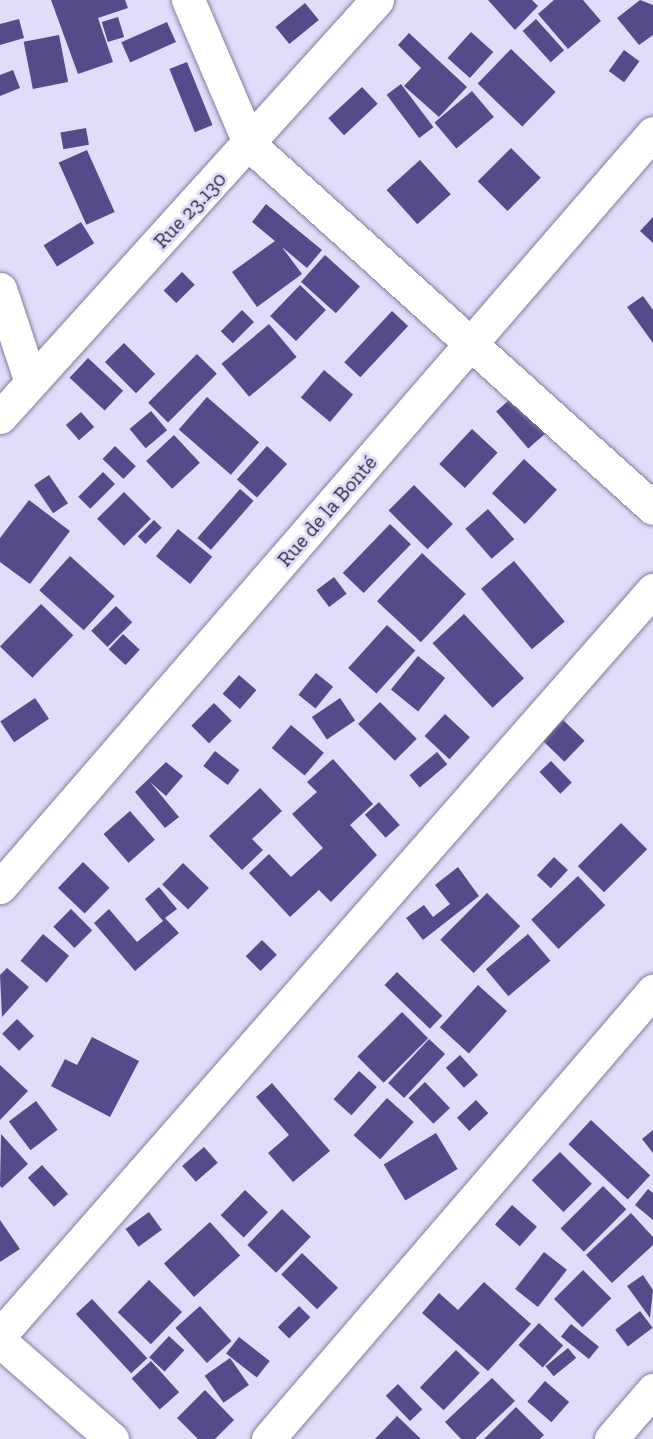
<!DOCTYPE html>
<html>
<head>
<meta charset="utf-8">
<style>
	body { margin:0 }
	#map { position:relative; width:653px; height:1439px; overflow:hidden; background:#e0ddfa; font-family:"Zilla Slab",serif }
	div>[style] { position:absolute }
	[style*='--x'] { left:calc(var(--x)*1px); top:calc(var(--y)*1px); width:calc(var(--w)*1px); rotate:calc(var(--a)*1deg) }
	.building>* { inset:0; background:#554a8a; transform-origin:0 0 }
	.roads { filter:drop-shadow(0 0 2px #827f9f) drop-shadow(0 0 2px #827f9f) }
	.minor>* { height:33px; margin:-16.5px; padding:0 16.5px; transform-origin:16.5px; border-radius:16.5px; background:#fff }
	.tertiary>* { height:33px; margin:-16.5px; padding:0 16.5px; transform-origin:16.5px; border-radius:16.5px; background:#fff }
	span { translate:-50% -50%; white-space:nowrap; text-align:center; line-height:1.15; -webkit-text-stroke:6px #e0ddfa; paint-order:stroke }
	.street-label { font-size:21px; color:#2f2e3c }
</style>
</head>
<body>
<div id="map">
	<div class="building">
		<div style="clip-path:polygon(51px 0,125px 0,128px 8px,98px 18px,113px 62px,78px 74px)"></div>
		<div style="clip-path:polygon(488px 0,532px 0,538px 6px,515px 30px)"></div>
		<div style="clip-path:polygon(554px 0,583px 0,601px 21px,568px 49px,538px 14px)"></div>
		<div style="clip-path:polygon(640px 0,653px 5px,653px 35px,639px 45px,617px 18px)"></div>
		<div style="left:305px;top:3px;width:22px;height:38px;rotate:51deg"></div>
		<div style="left:118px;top:17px;width:21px;height:17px;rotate:73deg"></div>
		<div style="clip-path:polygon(19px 19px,24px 38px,0 45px,0 24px)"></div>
		<div style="left:536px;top:19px;width:42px;height:18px;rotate:48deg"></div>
		<div style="left:167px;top:22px;width:22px;height:50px;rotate:66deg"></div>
		<div style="left:471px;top:32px;width:30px;height:35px;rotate:42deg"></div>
		<div style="clip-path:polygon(409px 33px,467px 87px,439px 117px,404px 86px,421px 68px,398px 45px)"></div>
		<div style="left:59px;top:35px;width:48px;height:36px;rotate:79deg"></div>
		<div style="left:511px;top:49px;width:62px;height:48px;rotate:44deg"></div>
		<div style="left:624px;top:50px;width:19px;height:26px;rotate:36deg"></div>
		<div style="left:187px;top:62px;width:68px;height:19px;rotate:68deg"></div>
		<div style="clip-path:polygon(13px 70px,20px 88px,0 96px,0 75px)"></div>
		<div style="left:401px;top:84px;width:54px;height:18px;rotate:53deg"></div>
		<div style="left:362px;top:87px;width:23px;height:46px;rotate:47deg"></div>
		<div style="left:472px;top:91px;width:34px;height:49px;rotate:50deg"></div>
		<div style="left:86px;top:128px;width:17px;height:26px;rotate:80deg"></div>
		<div style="left:511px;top:148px;width:42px;height:47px;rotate:45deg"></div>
		<div style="left:87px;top:150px;width:68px;height:31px;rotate:66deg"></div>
		<div style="left:420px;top:160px;width:46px;height:45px;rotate:48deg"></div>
		<div style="clip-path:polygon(266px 204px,322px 250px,307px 268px,282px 247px,302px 274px,257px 307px,232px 272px,275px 241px,252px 222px)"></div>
		<div style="clip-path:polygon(653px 217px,653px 243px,640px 231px)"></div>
		<div style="left:81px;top:222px;width:25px;height:44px;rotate:58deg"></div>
		<div style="left:325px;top:255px;width:47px;height:36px;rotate:42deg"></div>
		<div style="left:182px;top:272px;width:18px;height:26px;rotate:45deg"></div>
		<div style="left:300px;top:285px;width:36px;height:43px;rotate:44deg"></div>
		<div style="clip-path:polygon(643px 296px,653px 310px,653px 343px,627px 307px)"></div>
		<div style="left:242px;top:310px;width:17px;height:30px;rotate:45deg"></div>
		<div style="left:392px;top:311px;width:22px;height:70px;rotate:43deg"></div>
		<div style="left:269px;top:324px;width:43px;height:62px;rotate:50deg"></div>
		<div style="left:124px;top:343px;width:44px;height:27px;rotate:45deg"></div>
		<div style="left:197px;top:354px;width:28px;height:69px;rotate:45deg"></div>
		<div style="left:88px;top:358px;width:48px;height:27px;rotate:43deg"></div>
		<div style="left:324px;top:370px;width:38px;height:36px;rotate:40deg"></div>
		<div style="left:515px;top:395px;width:49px;height:25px;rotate:49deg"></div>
		<div style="left:207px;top:397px;width:69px;height:43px;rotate:41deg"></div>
		<div style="left:151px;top:411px;width:25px;height:28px;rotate:50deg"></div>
		<div style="left:81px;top:412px;width:20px;height:20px;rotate:49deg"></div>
		<div style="left:472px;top:429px;width:35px;height:48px;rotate:43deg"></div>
		<div style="left:174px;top:435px;width:38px;height:38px;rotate:47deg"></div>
		<div style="left:115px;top:446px;width:29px;height:18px;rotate:44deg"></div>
		<div style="left:267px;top:446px;width:27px;height:45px;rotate:42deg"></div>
		<div style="left:524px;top:459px;width:45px;height:47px;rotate:43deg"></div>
		<div style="left:103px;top:472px;width:17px;height:35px;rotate:45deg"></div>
		<div style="left:49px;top:475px;width:34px;height:18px;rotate:56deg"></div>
		<div style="left:414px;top:485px;width:55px;height:36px;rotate:45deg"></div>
		<div style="left:240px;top:489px;width:18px;height:65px;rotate:41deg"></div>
		<div style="left:124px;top:492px;width:38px;height:38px;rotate:45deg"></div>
		<div style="clip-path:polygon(29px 500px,70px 531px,30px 584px,0 562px,0 538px)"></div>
		<div style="left:488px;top:509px;width:40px;height:30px;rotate:49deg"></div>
		<div style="left:154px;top:520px;width:11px;height:23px;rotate:45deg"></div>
		<div style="left:390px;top:524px;width:29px;height:68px;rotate:44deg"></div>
		<div style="left:178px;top:529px;width:44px;height:35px;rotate:39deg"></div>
		<div style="left:422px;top:553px;width:60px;height:66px;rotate:43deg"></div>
		<div style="left:70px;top:556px;width:60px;height:46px;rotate:42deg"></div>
		<div style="left:514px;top:561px;width:79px;height:43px;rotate:50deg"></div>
		<div style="left:334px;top:577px;width:21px;height:22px;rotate:53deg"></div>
		<div style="left:41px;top:604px;width:45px;height:59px;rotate:44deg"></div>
		<div style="left:116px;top:606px;width:23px;height:35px;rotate:45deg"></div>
		<div style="left:464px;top:614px;width:88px;height:43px;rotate:47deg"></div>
		<div style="left:387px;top:625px;width:38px;height:58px;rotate:42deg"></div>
		<div style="left:123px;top:634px;width:23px;height:21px;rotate:43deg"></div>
		<div style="left:418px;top:656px;width:35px;height:43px;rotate:39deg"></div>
		<div style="left:316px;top:673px;width:22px;height:28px;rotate:39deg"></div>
		<div style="left:239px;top:675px;width:23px;height:25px;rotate:41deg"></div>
		<div style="left:35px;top:698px;width:25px;height:42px;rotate:56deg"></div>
		<div style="left:340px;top:698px;width:27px;height:34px;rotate:56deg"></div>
		<div style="left:380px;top:702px;width:52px;height:31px;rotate:45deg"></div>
		<div style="left:214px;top:703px;width:25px;height:32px;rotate:45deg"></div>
		<div style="left:445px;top:714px;width:34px;height:30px;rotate:43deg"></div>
		<div style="left:563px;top:720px;width:30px;height:29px;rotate:44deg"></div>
		<div style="left:291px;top:725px;width:43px;height:30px;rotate:40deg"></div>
		<div style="left:215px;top:751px;width:31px;height:19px;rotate:38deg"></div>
		<div style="left:437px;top:752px;width:16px;height:36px;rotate:50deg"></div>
		<div style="clip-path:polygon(333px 759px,373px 804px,350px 825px,377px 855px,331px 902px,319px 890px,290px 917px,249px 873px,269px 854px,291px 877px,323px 848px,292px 814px,317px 792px,307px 782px)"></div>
		<div style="left:551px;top:761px;width:30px;height:16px;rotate:46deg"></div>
		<div style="clip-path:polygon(166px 762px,183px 776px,166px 796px,150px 782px,179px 817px,165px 828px,135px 792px)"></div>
		<div style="clip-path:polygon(260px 788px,282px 811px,252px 839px,263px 850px,242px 870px,209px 836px)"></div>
		<div style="left:379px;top:802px;width:31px;height:19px;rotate:48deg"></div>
		<div style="left:130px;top:811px;width:38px;height:35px;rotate:49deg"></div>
		<div style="left:621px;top:823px;width:37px;height:61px;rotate:45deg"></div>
		<div style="left:554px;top:857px;width:19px;height:25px;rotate:43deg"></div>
		<div style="left:83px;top:862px;width:37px;height:36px;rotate:44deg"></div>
		<div style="left:183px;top:863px;width:36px;height:30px;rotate:44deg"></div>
		<div style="clip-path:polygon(458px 867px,479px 896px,423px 940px,406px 918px,424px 905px,433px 917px,450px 904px,435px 885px)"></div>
		<div style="left:578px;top:876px;width:40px;height:64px;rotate:47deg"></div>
		<div style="clip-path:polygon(159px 887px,177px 909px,165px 918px,179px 933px,135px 971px,94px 923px,109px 909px,137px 942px,163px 921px,145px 899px)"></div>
		<div style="left:487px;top:893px;width:47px;height:66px;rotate:45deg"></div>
		<div style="left:71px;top:909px;width:30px;height:25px;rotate:45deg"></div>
		<div style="left:43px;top:934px;width:34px;height:35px;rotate:40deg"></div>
		<div style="left:528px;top:934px;width:35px;height:55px;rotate:50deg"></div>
		<div style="left:262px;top:940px;width:21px;height:23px;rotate:45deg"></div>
		<div style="clip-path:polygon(7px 968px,29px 987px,2px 1017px,0 975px)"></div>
		<div style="left:397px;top:972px;width:63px;height:18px;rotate:44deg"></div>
		<div style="left:478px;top:985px;width:39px;height:57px;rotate:42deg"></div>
		<div style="left:402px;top:1012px;width:37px;height:63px;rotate:45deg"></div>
		<div style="left:17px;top:1019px;width:24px;height:21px;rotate:45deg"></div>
		<div style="clip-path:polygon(92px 1037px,139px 1061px,110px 1117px,51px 1086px,65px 1059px,77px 1065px)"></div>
		<div style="left:429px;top:1039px;width:22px;height:60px;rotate:43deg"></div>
		<div style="left:460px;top:1055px;width:27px;height:19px;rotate:48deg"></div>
		<div style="clip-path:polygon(0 1065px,28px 1091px,0 1120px)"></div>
		<div style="left:359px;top:1071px;width:24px;height:38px;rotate:42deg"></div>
		<div style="left:425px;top:1082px;width:36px;height:23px;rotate:46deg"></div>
		<div style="clip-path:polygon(272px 1083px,330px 1151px,293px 1182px,268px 1153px,289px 1135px,256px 1097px)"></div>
		<div style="left:387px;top:1098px;width:36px;height:50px;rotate:42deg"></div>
		<div style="left:476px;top:1100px;width:18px;height:26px;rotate:47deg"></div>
		<div style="left:36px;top:1101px;width:36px;height:34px;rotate:53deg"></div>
		<div style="left:591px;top:1120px;width:81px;height:33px;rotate:43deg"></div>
		<div style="clip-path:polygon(653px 1130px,653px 1153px,642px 1139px)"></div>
		<div style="left:436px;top:1133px;width:42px;height:61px;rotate:59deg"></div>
		<div style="clip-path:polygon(1px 1134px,28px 1164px,2px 1188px,0 1186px)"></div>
		<div style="left:204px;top:1147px;width:21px;height:29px;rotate:49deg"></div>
		<div style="left:560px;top:1152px;width:45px;height:40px;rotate:45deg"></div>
		<div style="left:42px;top:1165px;width:39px;height:19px;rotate:48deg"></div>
		<div style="left:603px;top:1186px;width:33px;height:60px;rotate:45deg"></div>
		<div style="clip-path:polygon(648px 1189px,653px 1193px,653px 1220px,635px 1205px)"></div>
		<div style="left:245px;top:1190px;width:32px;height:35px;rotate:44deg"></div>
		<div style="left:512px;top:1205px;width:33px;height:26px;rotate:41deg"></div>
		<div style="left:282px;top:1209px;width:40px;height:50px;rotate:44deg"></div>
		<div style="left:149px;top:1212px;width:22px;height:29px;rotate:54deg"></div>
		<div style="clip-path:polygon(631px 1213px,653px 1237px,653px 1245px,612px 1283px,586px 1255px)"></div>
		<div style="clip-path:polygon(0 1220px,20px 1249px,0 1262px)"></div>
		<div style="left:210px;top:1222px;width:45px;height:62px;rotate:48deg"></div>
		<div style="left:544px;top:1252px;width:29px;height:47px;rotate:38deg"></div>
		<div style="left:302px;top:1253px;width:50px;height:30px;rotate:44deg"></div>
		<div style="left:583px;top:1270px;width:40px;height:41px;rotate:45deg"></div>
		<div style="clip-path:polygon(643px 1275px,653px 1290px,650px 1318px,627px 1286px)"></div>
		<div style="left:149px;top:1280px;width:46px;height:45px;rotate:44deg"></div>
		<div style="clip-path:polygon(484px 1282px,531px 1324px,488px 1371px,422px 1313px,439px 1293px,458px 1310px)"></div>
		<div style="left:92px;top:1299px;width:81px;height:22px;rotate:47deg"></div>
		<div style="left:200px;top:1306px;width:47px;height:33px;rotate:48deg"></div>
		<div style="left:299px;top:1306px;width:16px;height:30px;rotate:45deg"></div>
		<div style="left:640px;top:1311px;width:21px;height:31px;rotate:53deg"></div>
		<div style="left:539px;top:1323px;width:33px;height:30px;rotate:43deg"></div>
		<div style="left:571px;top:1324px;width:36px;height:16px;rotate:39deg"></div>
		<div style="left:169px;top:1336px;width:21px;height:29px;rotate:43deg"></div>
		<div style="left:239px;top:1337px;width:39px;height:21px;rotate:38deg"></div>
		<div style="left:568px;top:1348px;width:13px;height:29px;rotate:51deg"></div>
		<div style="left:456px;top:1350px;width:33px;height:52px;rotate:44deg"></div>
		<div style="left:230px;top:1358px;width:33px;height:31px;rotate:55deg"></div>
		<div style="left:151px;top:1361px;width:42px;height:26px;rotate:48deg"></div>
		<div style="clip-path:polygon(492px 1378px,515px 1401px,475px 1439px,461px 1439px,445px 1422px)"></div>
		<div style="left:545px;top:1381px;width:32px;height:27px;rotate:41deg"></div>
		<div style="left:398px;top:1384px;width:35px;height:17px;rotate:46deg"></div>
		<div style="clip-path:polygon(205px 1390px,234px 1420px,215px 1439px,198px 1439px,177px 1418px)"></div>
		<div style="clip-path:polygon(516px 1407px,544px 1435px,540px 1439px,484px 1439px)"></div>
		<div style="clip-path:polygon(397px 1416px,421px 1439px,375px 1439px)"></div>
	</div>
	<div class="roads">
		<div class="minor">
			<div style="--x:188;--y:0;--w:158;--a:66.8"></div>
			<div style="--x:250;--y:145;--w:542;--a:42.01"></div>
			<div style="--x:0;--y:289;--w:98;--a:71.6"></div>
			<div style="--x:0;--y:417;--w:562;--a:-47.88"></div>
			<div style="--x:0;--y:1335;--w:991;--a:-48.77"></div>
			<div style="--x:0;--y:1341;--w:149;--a:41.2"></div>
			<div style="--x:268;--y:1439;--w:591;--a:-49.33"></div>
			<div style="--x:611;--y:1439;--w:65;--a:-49.4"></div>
		</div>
		<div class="tertiary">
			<div style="--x:0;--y:887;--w:997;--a:-49.11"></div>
		</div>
	</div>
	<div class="street-label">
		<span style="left:190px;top:210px;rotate:-47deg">Rue 23.130</span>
		<span style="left:327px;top:511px;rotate:-49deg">Rue de la Bonté</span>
	</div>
</div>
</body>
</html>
